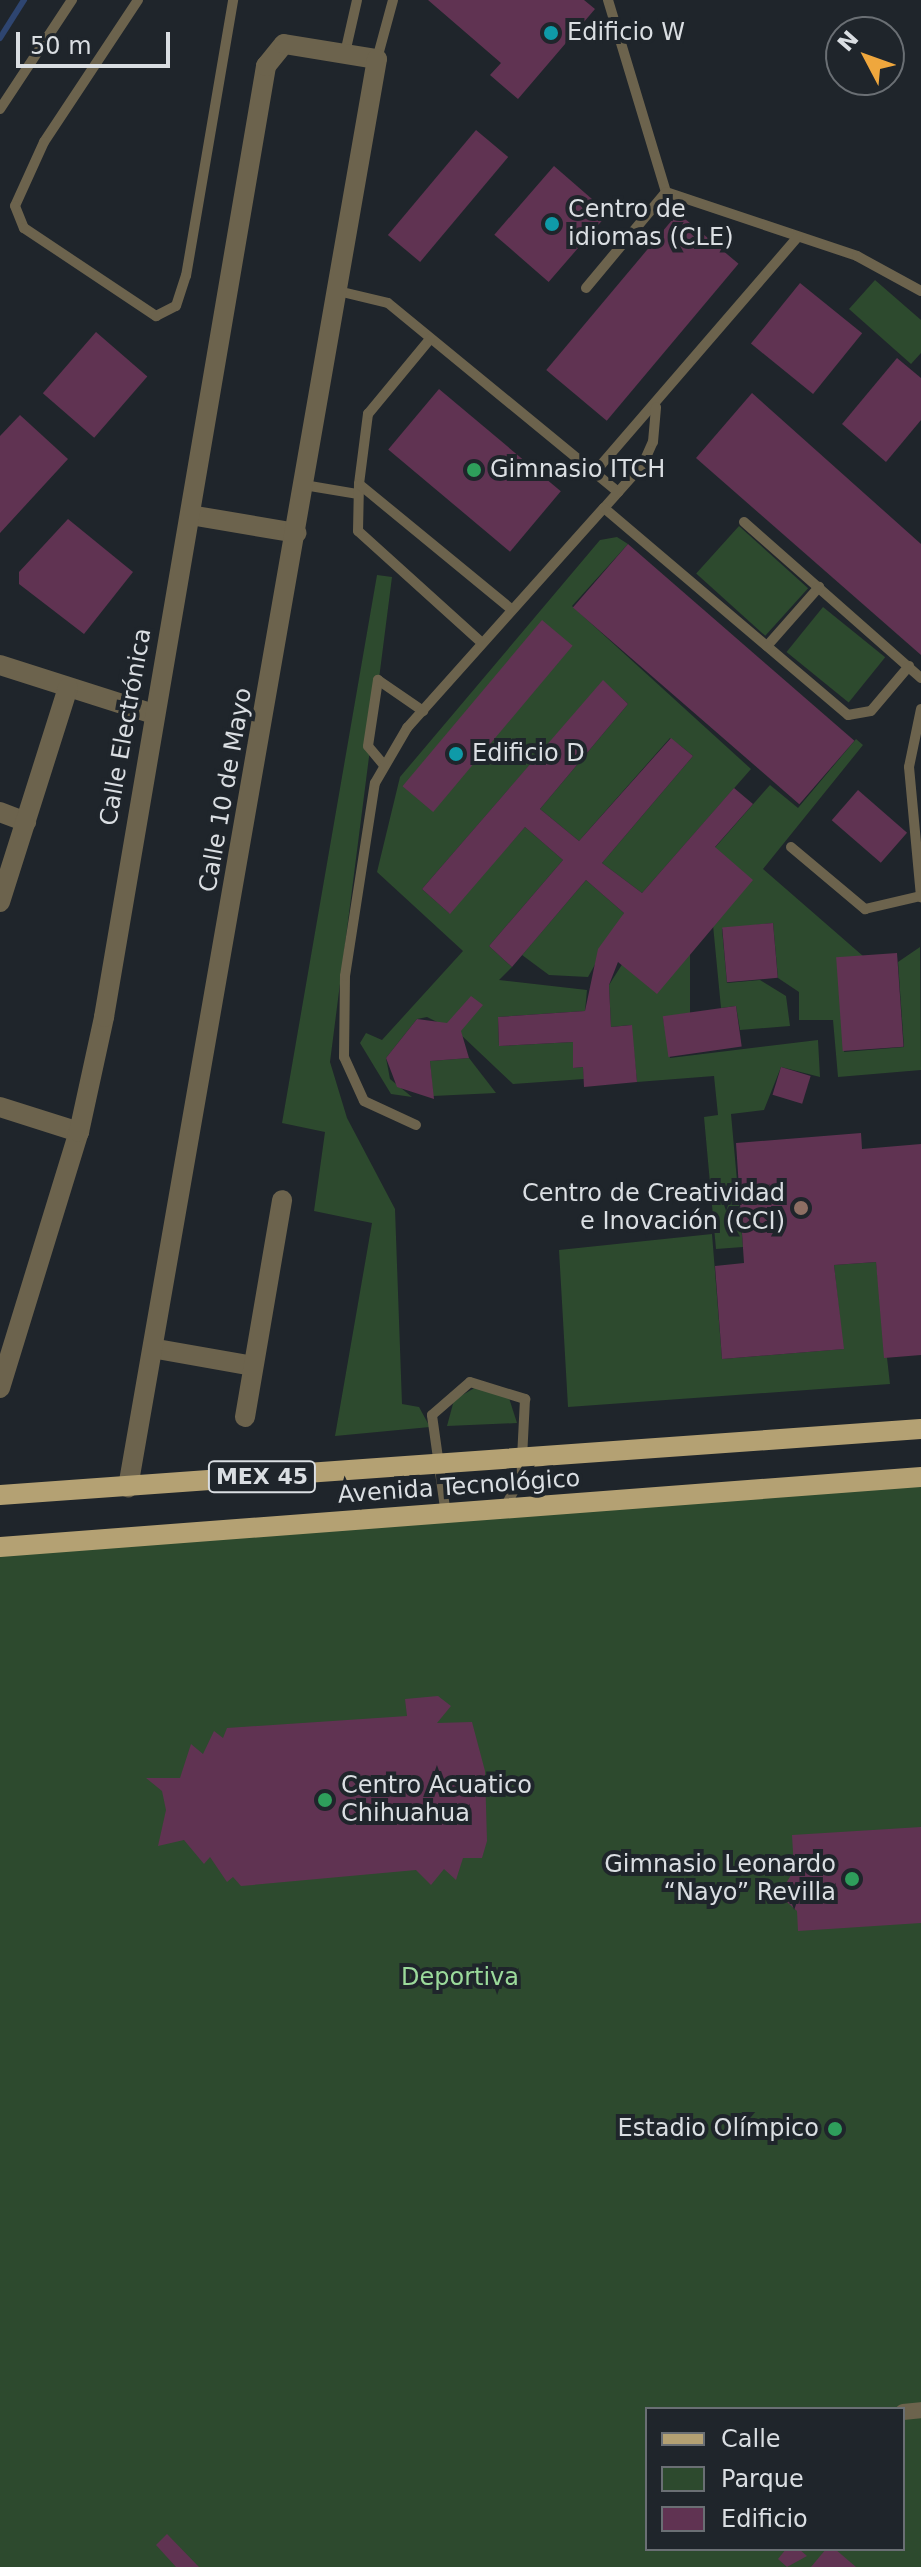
<!DOCTYPE html>
<html>
<head>
<meta charset="utf-8">
<style>
	body { margin:0 }
	#map { position:relative; width:921px; height:2567px; overflow:hidden; background:#1f252b; font-family:"DejaVu Sans",sans-serif }
	div>[style] { position:absolute }
	[style*='--x'] { left:calc(var(--x)*1px); top:calc(var(--y)*1px); width:calc(var(--w)*1px); rotate:calc(var(--a)*1deg) }
	.green>* { inset:0; background:#2d4a2e; transform-origin:0 0 }
	.stream>* { height:6px; margin:-3px; padding:0 3px; transform-origin:3px; border-radius:3px; background:#2e4570 }
	.building>* { inset:0; background:#603352; transform-origin:0 0 }
	.service>* { height:10px; margin:-5px; padding:0 5px; transform-origin:5px; border-radius:5px; background:#6c634d }
	.pedestrian>* { height:16px; margin:-8px; padding:0 8px; transform-origin:8px; border-radius:8px; background:#6c634d }
	.minor>* { height:20px; margin:-10px; padding:0 10px; transform-origin:10px; border-radius:10px; background:#6c634d }
	.primary>* { height:20px; margin:-10px; padding:0 10px; transform-origin:10px; border-radius:10px; background:#b4a173 }
	.dots>* { width:22px; height:22px; translate:-50% -50%; box-sizing:border-box; border:4px solid #1f252b; border-radius:50% }
	span { translate:-50% -50%; white-space:nowrap; text-align:center; line-height:1.15; -webkit-text-stroke:8px #1f252b; paint-order:stroke }
	.shield-label span { padding:2px 6px; background:#1f252b; border:2px solid; border-radius:6px; -webkit-text-stroke-width:0 }
	.shield-label { font-size:22px; color:#dadee2; font-weight:700 }
	.poi-label { font-size:24px; color:#dadee2 }
	.left { translate:0 -50%; text-align:left }
	.right { translate:-100% -50%; text-align:right }
	.street-label { font-size:24px; color:#dadee2 }
	.park-label { font-size:24px; color:#9bda9b }
	.legend { position:absolute; left:645px; top:2407px; width:260px; height:144px; box-sizing:border-box; background:#1f252b; border:2px solid #6a6f74; margin:0; padding:10px 14px; list-style:none; font-size:24px; color:#dadee2 }
	.legend li { display:flex; align-items:center; gap:16px; height:40px }
	.legend b { width:40px; border:2px solid #6a6f74 }
	.north { position:absolute; left:825px; top:16px; width:80px; height:80px; box-sizing:border-box; background:#1f252b; border:2px solid #6a6f74; border-radius:50%; rotate:311deg; font-size:22px; font-weight:700; line-height:32px; text-align:center; color:#dadee2 }
	.north::after { content:''; display:block; margin:auto; width:28px; height:36px; background:#efa73d; clip-path:polygon(50% 0,100% 100%,50% 72%,0 100%) }
	.scale { position:absolute; left:16px; top:32px; width:154px; height:36px; box-sizing:border-box; border:4px solid #dadee2; border-top:0; padding-left:10px; font-size:24px; line-height:28px; white-space:nowrap; color:#dadee2; -webkit-text-stroke:6px #1f252b; paint-order:stroke }
</style>
</head>
<body>
<div id="map">
	<div class="green">
		<div style="clip-path:polygon(875px 280px,921px 320px,921px 353px,911px 364px,849px 309px)"></div>
		<div style="left:739px;top:526px;width:93px;height:64px;rotate:42deg"></div>
		<div style="clip-path:polygon(617px 537px,628px 544px,572px 606px,751px 769px,642px 893px,602px 863px,693px 756px,682px 747px,670px 738px,579px 841px,540px 809px,628px 704px,603px 681px,422px 889px,449px 913px,525px 827px,563px 860px,489px 946px,512px 967px,499px 980px,587px 990px,585px 1011px,498px 1017px,499px 1046px,573px 1042px,573px 1068px,583px 1067px,584px 1079px,513px 1084px,459px 1033px,427px 1017px,417px 1019px,386px 1058px,390px 1079px,412px 1097px,391px 1094px,360px 1043px,366px 1033px,382px 1040px,463px 951px,377px 872px,400px 777px,600px 540px)"></div>
		<div style="clip-path:polygon(377px 575px,392px 577px,330px 1062px,347px 1118px,395px 1209px,402px 1404px,419px 1407px,430px 1427px,335px 1436px,372px 1223px,314px 1211px,325px 1132px,282px 1123px)"></div>
		<div style="left:823px;top:607px;width:80px;height:58px;rotate:39deg"></div>
		<div style="clip-path:polygon(856px 739px,863px 745px,763px 869px,863px 956px,844px 1052px,904px 1047px,898px 962px,920px 947px,921px 1070px,838px 1077px,833px 1020px,799px 1020px,799px 992px,778px 978px,773px 923px,722px 929px,727px 983px,760px 980px,786px 996px,790px 1026px,740px 1030px,736px 1006px,721px 1008px,713px 925px,690px 954px,690px 1013px,663px 1017px,670px 1058px,818px 1040px,820px 1077px,781px 1067px,764px 1110px,731px 1114px,743px 1247px,716px 1249px,704px 1117px,718px 1115px,714px 1076px,637px 1082px,631px 1025px,611px 1027px,609px 985px,647px 925px,770px 785px,798px 808px)"></div>
		<div style="clip-path:polygon(586px 880px,624px 913px,588px 977px,549px 975px,522px 955px)"></div>
		<div style="clip-path:polygon(469px 1058px,496px 1093px,433px 1096px,430px 1061px)"></div>
		<div style="clip-path:polygon(712px 1234px,722px 1359px,843px 1349px,834px 1265px,876px 1262px,890px 1384px,568px 1407px,559px 1250px)"></div>
		<div style="clip-path:polygon(476px 1387px,509px 1398px,517px 1423px,447px 1426px,454px 1400px)"></div>
		<div style="clip-path:polygon(evenodd,921px 1477px,921px 2567px,0 2567px,0 1547px,921px 1477px,647px 2409px,903px 2409px,903px 2549px,647px 2549px,647px 2409px)"></div>
	</div>
	<div class="stream">
		<div style="--x:0;--y:38;--w:45;--a:-57.7"></div>
	</div>
	<div class="building">
		<div style="clip-path:polygon(428px 0,584px 0,595px 9px,518px 99px,490px 75px,501px 63px)"></div>
		<div style="left:476px;top:130px;width:42px;height:137px;rotate:40deg"></div>
		<div style="left:554px;top:166px;width:72px;height:91px;rotate:41deg"></div>
		<div style="left:678px;top:213px;width:79px;height:205px;rotate:40deg"></div>
		<div style="left:800px;top:283px;width:80px;height:78px;rotate:39deg"></div>
		<div style="left:96px;top:332px;width:68px;height:81px;rotate:41deg"></div>
		<div style="clip-path:polygon(897px 358px,921px 378px,921px 420px,886px 462px,842px 424px)"></div>
		<div style="left:439px;top:389px;width:159px;height:79px;rotate:40deg"></div>
		<div style="clip-path:polygon(752px 393px,921px 544px,921px 655px,696px 458px)"></div>
		<div style="clip-path:polygon(20px 415px,68px 459px,0 533px,0 436px)"></div>
		<div style="clip-path:polygon(68px 519px,133px 572px,84px 634px,19px 584px,19px 572px)"></div>
		<div style="left:628px;top:544px;width:300px;height:84px;rotate:41deg"></div>
		<div style="left:542px;top:620px;width:40px;height:217px;rotate:40deg"></div>
		<div style="clip-path:polygon(603px 680px,628px 704px,540px 809px,579px 841px,671px 738px,693px 756px,602px 863px,642px 893px,734px 788px,753px 804px,715px 847px,753px 880px,657px 994px,618px 962px,609px 985px,611px 1027px,632px 1025px,637px 1082px,584px 1087px,583px 1067px,573px 1068px,573px 1042px,499px 1046px,498px 1017px,585px 1011px,598px 949px,624px 913px,586px 880px,512px 967px,489px 946px,563px 860px,525px 827px,450px 914px,422px 889px)"></div>
		<div style="left:858px;top:790px;width:65px;height:40px;rotate:41deg"></div>
		<div style="left:773px;top:923px;width:55px;height:51px;rotate:85deg"></div>
		<div style="left:897px;top:953px;width:94px;height:61px;rotate:86deg"></div>
		<div style="clip-path:polygon(471px 996px,483px 1005px,461px 1031px,469px 1058px,430px 1061px,434px 1099px,397px 1087px,386px 1058px,417px 1019px,447px 1023px)"></div>
		<div style="left:736px;top:1006px;width:41px;height:74px;rotate:82deg"></div>
		<div style="left:781px;top:1067px;width:31px;height:29px;rotate:17deg"></div>
		<div style="clip-path:polygon(861px 1133px,862px 1149px,921px 1144px,921px 1355px,884px 1358px,876px 1262px,834px 1265px,844px 1349px,722px 1359px,715px 1266px,744px 1263px,736px 1143px)"></div>
		<div style="clip-path:polygon(438px 1696px,451px 1706px,437px 1723px,472px 1722px,485px 1771px,487px 1841px,482px 1858px,463px 1858px,456px 1880px,444px 1869px,431px 1885px,416px 1870px,241px 1886px,233px 1877px,227px 1882px,210px 1857px,204px 1864px,184px 1840px,158px 1846px,166px 1810px,162px 1791px,146px 1778px,180px 1778px,191px 1744px,203px 1754px,214px 1731px,223px 1738px,227px 1728px,407px 1716px,405px 1699px)"></div>
		<div style="clip-path:polygon(921px 1827px,921px 1923px,798px 1931px,797px 1911px,779px 1895px,794px 1870px,792px 1835px)"></div>
		<div style="clip-path:polygon(167px 2534px,199px 2567px,176px 2567px,156px 2545px)"></div>
		<div style="clip-path:polygon(786px 2549px,799px 2549px,807px 2556px,787px 2567px,778px 2559px)"></div>
		<div style="clip-path:polygon(826px 2549px,835px 2549px,856px 2567px,811px 2567px)"></div>
	</div>
	<div class="service">
		<div style="--x:138;--y:0;--w:170;--a:123.5"></div>
		<div style="--x:44;--y:142;--w:70;--a:114.4"></div>
		<div style="--x:15;--y:206;--w:24;--a:68"></div>
		<div style="--x:24;--y:228;--w:159;--a:33.7"></div>
		<div style="--x:156;--y:316;--w:22;--a:-27"></div>
		<div style="--x:176;--y:306;--w:32;--a:-72"></div>
		<div style="--x:186;--y:276;--w:280;--a:-80.3"></div>
		<div style="--x:608;--y:0;--w:201;--a:73.2"></div>
		<div style="--x:666;--y:192;--w:201;--a:18.5"></div>
		<div style="--x:857;--y:256;--w:73;--a:28.7"></div>
		<div style="--x:345;--y:53;--w:54;--a:-77.2"></div>
		<div style="--x:377;--y:59;--w:61;--a:-74.8"></div>
		<div style="--x:0;--y:109;--w:131;--a:-56.6"></div>
		<div style="--x:586;--y:288;--w:125;--a:-50.2"></div>
		<div style="--x:338;--y:291;--w:51;--a:13.5"></div>
		<div style="--x:388;--y:303;--w:298;--a:39.4"></div>
		<div style="--x:594;--y:473;--w:312;--a:-49.2"></div>
		<div style="--x:359;--y:484;--w:71;--a:-82.7"></div>
		<div style="--x:368;--y:414;--w:97;--a:-50.4"></div>
		<div style="--x:304;--y:485;--w:55;--a:9.5"></div>
		<div style="--x:604;--y:508;--w:59;--a:-48.4"></div>
		<div style="--x:643;--y:464;--w:24;--a:-66"></div>
		<div style="--x:653;--y:442;--w:35;--a:-85"></div>
		<div style="--x:744;--y:522;--w:236;--a:41.4"></div>
		<div style="--x:482;--y:643;--w:167;--a:-137.9"></div>
		<div style="--x:358;--y:531;--w:47;--a:-88.8"></div>
		<div style="--x:359;--y:484;--w:195;--a:39.4"></div>
		<div style="--x:767;--y:646;--w:79;--a:-48.6"></div>
		<div style="--x:921;--y:709;--w:59;--a:101.7"></div>
		<div style="--x:909;--y:767;--w:131;--a:84.7"></div>
		<div style="--x:383;--y:764;--w:23;--a:-130"></div>
		<div style="--x:368;--y:746;--w:67;--a:-81.4"></div>
		<div style="--x:378;--y:680;--w:55;--a:34.6"></div>
		<div style="--x:791;--y:847;--w:97;--a:40"></div>
		<div style="--x:865;--y:909;--w:57;--a:-13.1"></div>
		<div style="--x:416;--y:1125;--w:57;--a:-155.2"></div>
		<div style="--x:364;--y:1101;--w:48;--a:-114.4"></div>
		<div style="--x:344;--y:1057;--w:81;--a:-89.3"></div>
		<div style="--x:345;--y:976;--w:195;--a:-81.2"></div>
		<div style="--x:375;--y:783;--w:64;--a:-59.8"></div>
		<div style="--x:407;--y:728;--w:295;--a:-48.2"></div>
		<div style="--x:604;--y:508;--w:320;--a:40.3"></div>
		<div style="--x:848;--y:715;--w:23;--a:-10"></div>
		<div style="--x:871;--y:711;--w:59;--a:-49.8"></div>
		<div style="--x:446;--y:1515;--w:101;--a:-98"></div>
		<div style="--x:432;--y:1415;--w:50;--a:-41"></div>
		<div style="--x:470;--y:1382;--w:58;--a:17.2"></div>
		<div style="--x:525;--y:1399;--w:78;--a:92.9"></div>
		<div style="--x:521;--y:1477;--w:36;--a:118"></div>
	</div>
	<div class="pedestrian">
		<div style="--x:903;--y:2412;--w:18;--a:-6"></div>
	</div>
	<div class="minor">
		<div style="--x:190;--y:515;--w:108;--a:9.6"></div>
		<div style="--x:0;--y:665;--w:162;--a:17.7"></div>
		<div style="--x:0;--y:812;--w:28;--a:21"></div>
		<div style="--x:0;--y:902;--w:225;--a:-72.4"></div>
		<div style="--x:0;--y:1107;--w:83;--a:17.6"></div>
		<div style="--x:157;--y:1349;--w:97;--a:10"></div>
		<div style="--x:0;--y:1388;--w:268;--a:-72.9"></div>
		<div style="--x:79;--y:1132;--w:118;--a:-77.7"></div>
		<div style="--x:104;--y:1017;--w:965;--a:-80.33"></div>
		<div style="--x:266;--y:66;--w:28;--a:-51"></div>
		<div style="--x:284;--y:44;--w:94;--a:9.2"></div>
		<div style="--x:377;--y:59;--w:1450;--a:99.89"></div>
		<div style="--x:245;--y:1417;--w:220;--a:-80.3"></div>
	</div>
	<div class="primary">
		<div style="--x:0;--y:1495;--w:923;--a:-4.1"></div>
		<div style="--x:0;--y:1547;--w:924;--a:-4.35"></div>
	</div>
	<div class="dots">
		<div style="left:551px;top:33px;background:#0f9aa8"></div>
		<div style="left:552px;top:224px;background:#0f9aa8"></div>
		<div style="left:474px;top:470px;background:#2e9e5b"></div>
		<div style="left:456px;top:754px;background:#0f9aa8"></div>
		<div style="left:801px;top:1208px;background:#8d6e63"></div>
		<div style="left:325px;top:1800px;background:#2e9e5b"></div>
		<div style="left:852px;top:1879px;background:#2e9e5b"></div>
		<div style="left:835px;top:2129px;background:#2e9e5b"></div>
	</div>
	<div class="shield-label">
		<span style="left:262px;top:1477px">MEX 45</span>
	</div>
	<div class="poi-label">
		<span class="left" style="left:567px;top:33px">Edificio W</span>
		<span class="left" style="left:568px;top:224px">Centro de<br>idiomas (CLE)</span>
		<span class="left" style="left:490px;top:470px">Gimnasio ITCH</span>
		<span class="left" style="left:472px;top:754px">Edificio D</span>
		<span class="right" style="left:785px;top:1208px">Centro de Creatividad<br>e Inovación (CCI)</span>
		<span class="left" style="left:341px;top:1800px">Centro Acuatico<br>Chihuahua</span>
		<span class="right" style="left:836px;top:1879px">Gimnasio Leonardo<br>“Nayo” Revilla</span>
		<span class="right" style="left:819px;top:2129px">Estadio Olímpico</span>
	</div>
	<div class="street-label">
		<span style="left:126px;top:727px;rotate:-80deg">Calle Electrónica</span>
		<span style="left:226px;top:790px;rotate:-80deg">Calle 10 de Mayo</span>
		<span style="left:459px;top:1487px;rotate:-4deg">Avenida Tecnológico</span>
	</div>
	<div class="park-label">
		<span style="left:460px;top:1978px">Deportiva</span>
	</div>
	<ul class="legend">
	<li><b style="height:10px;background:#b4a173"></b>Calle</li>
	<li><b style="height:22px;background:#2d4a2e"></b>Parque</li>
	<li><b style="height:22px;background:#603352"></b>Edificio</li>
	</ul>
	<div class="north">N</div>
	<div class="scale">50 m</div>
</div>
</body>
</html>
